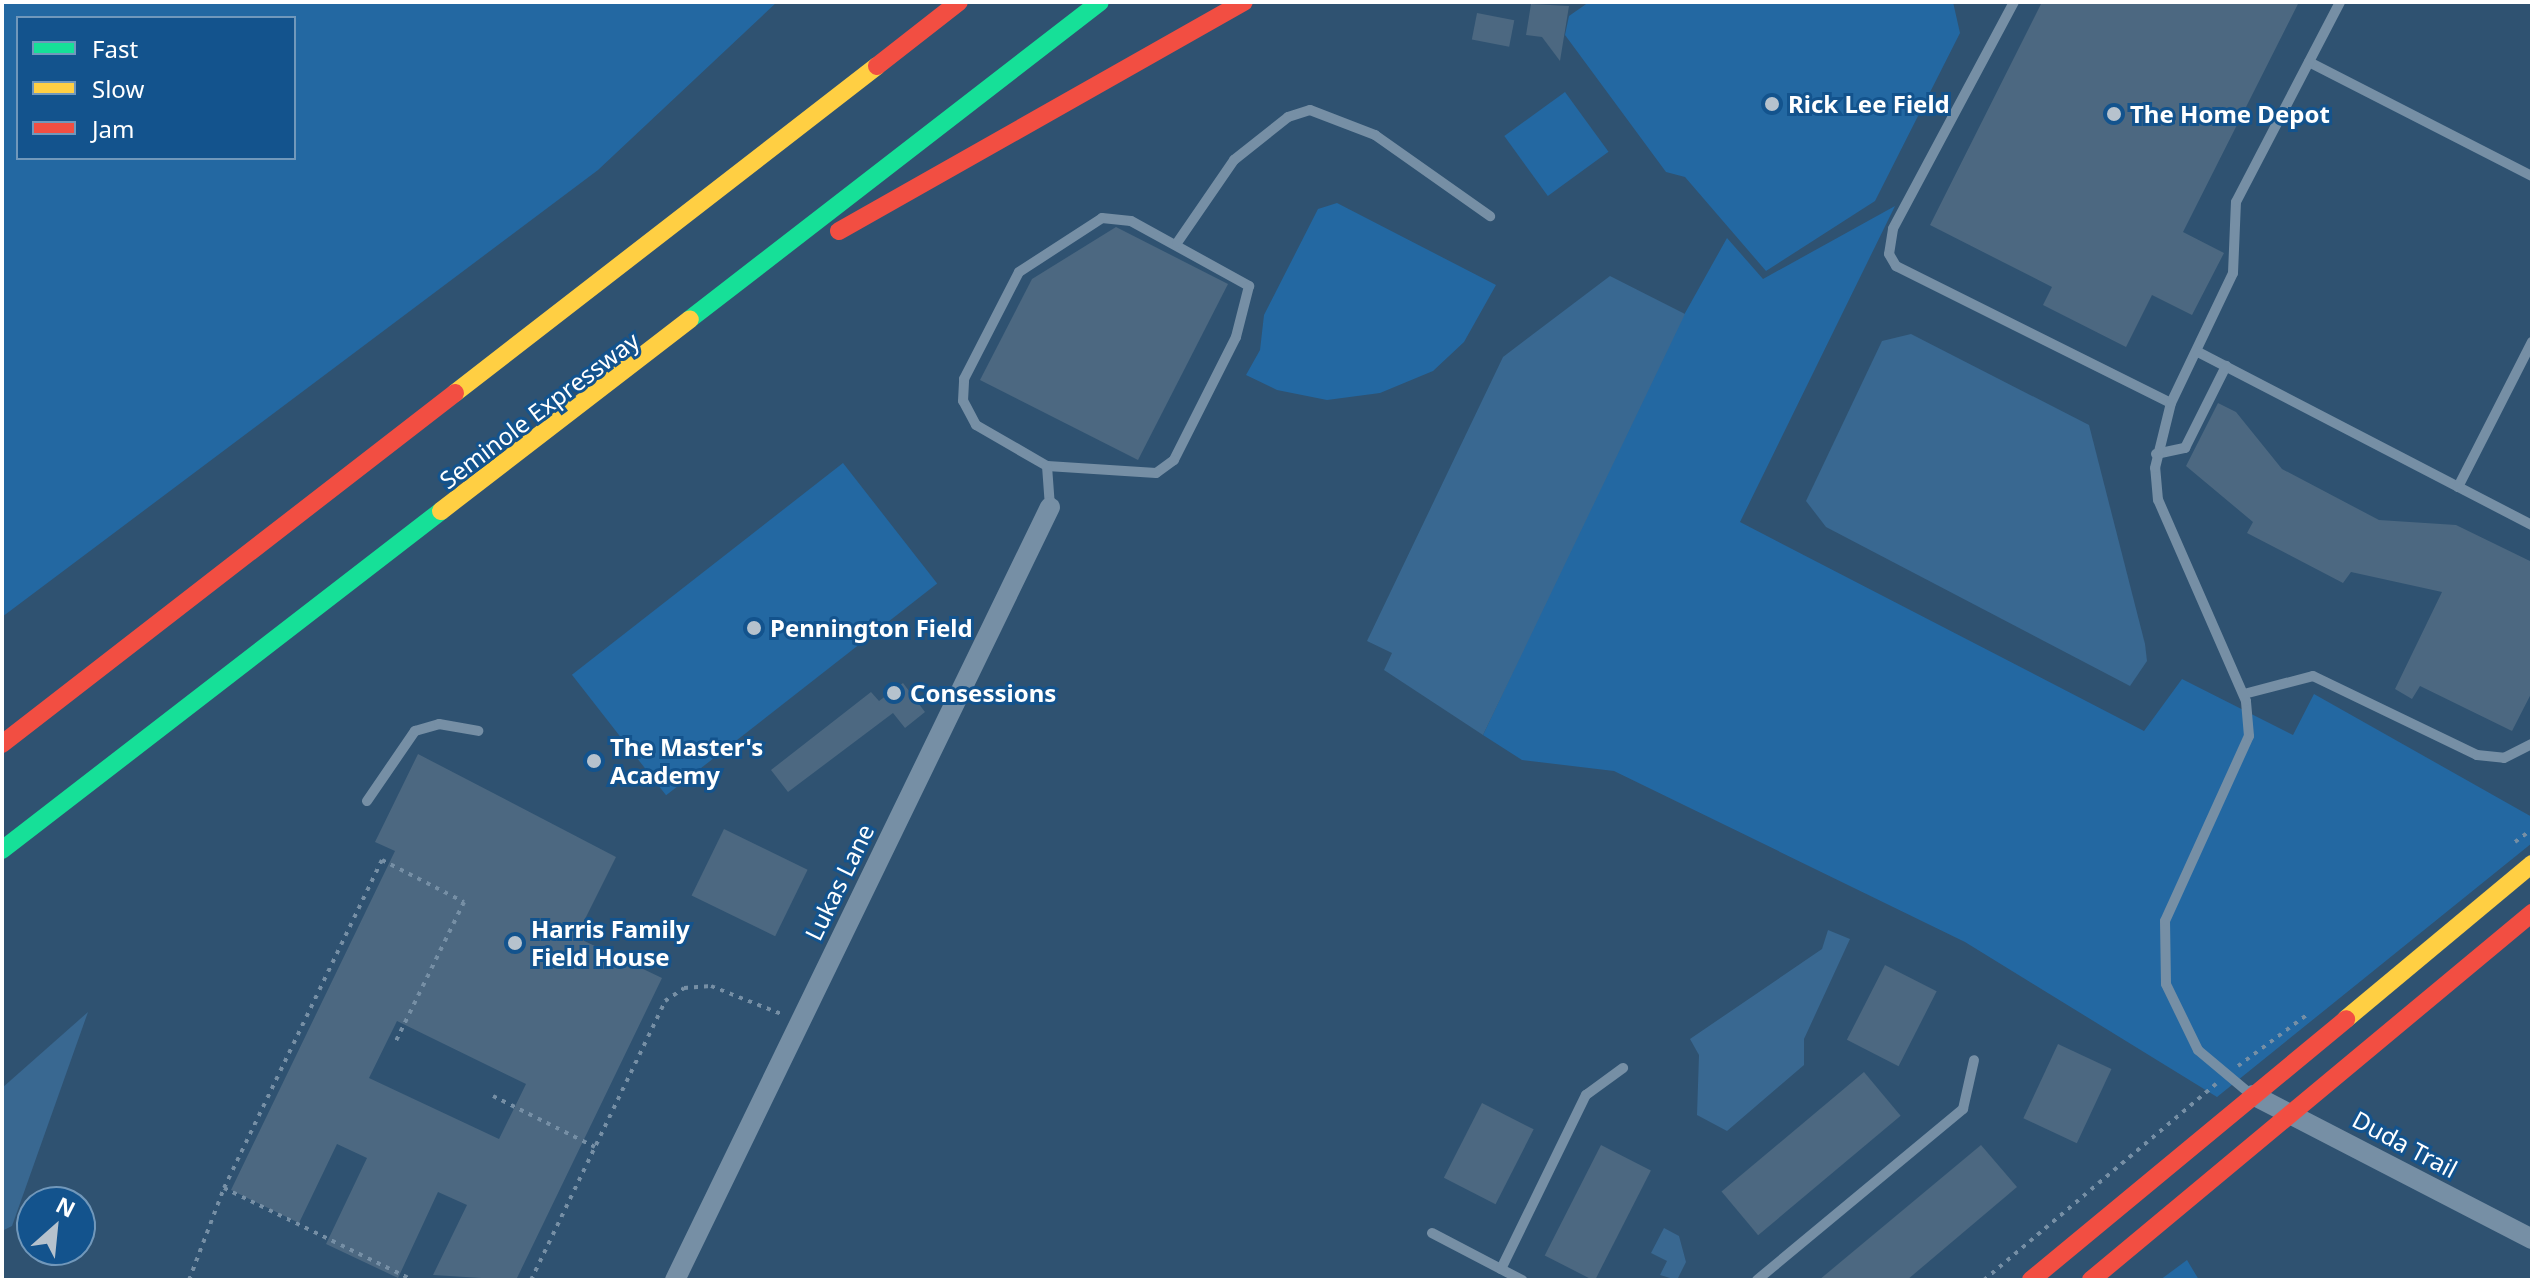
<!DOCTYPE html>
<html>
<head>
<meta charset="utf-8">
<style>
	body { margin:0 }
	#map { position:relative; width:2534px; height:1282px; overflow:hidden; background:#2f5271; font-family:"Noto Sans",sans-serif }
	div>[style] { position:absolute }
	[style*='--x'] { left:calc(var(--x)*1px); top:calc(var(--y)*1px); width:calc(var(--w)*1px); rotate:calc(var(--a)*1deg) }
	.green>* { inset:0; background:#2368a2; transform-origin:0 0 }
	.water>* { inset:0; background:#396891 }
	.building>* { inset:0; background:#4c6881; transform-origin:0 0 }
	.path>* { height:4px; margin-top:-2px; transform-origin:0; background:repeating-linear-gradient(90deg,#768fa5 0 4px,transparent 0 10px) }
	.lane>* { height:10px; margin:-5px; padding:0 5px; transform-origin:5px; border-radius:5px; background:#768fa5 }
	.street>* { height:20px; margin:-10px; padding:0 10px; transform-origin:10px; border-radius:10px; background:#768fa5 }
	.fast>* { height:18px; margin:-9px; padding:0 9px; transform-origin:9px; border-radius:9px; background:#16e098 }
	.slow>* { height:18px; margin:-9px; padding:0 9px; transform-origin:9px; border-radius:9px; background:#ffcf43 }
	.jam>* { height:18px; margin:-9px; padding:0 9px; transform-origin:9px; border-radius:9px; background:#f24e42 }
	.dots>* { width:22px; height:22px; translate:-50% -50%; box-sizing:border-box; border:4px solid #13538d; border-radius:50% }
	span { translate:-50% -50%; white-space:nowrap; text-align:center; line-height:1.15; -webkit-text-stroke:6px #13538d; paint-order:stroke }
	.poi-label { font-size:24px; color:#fff; font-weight:700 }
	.left { translate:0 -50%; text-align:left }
	.street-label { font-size:24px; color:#fff }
	.frame { position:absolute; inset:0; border:4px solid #fff; pointer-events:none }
	.legend { position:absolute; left:16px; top:16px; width:280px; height:144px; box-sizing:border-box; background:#13538d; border:2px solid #7198bb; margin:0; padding:10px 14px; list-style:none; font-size:24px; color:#fff }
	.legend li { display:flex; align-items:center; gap:16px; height:40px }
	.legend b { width:40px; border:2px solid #7198bb }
	.north { position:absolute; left:16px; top:1186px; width:80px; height:80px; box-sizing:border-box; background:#13538d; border:2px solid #7198bb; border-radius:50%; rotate:27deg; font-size:22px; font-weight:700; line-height:32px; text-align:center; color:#fff }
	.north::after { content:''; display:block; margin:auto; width:28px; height:36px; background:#b6c2cd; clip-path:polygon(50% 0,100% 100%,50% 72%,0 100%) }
</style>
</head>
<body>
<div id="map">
	<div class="green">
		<div style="clip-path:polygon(evenodd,2px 2px,777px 2px,598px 170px,2px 617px,2px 2px,294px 18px,294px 158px,18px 158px,18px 18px,294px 18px)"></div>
		<div style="clip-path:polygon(1589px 2px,1953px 2px,1960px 33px,1875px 201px,1766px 271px,1685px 177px,1666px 172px,1565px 35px,1569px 16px)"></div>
		<div style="left:1565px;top:92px;width:74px;height:75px;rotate:54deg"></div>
		<div style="clip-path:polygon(1337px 203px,1496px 285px,1464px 342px,1433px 371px,1380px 393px,1327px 400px,1277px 390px,1246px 375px,1260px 350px,1264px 315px,1318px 209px)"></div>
		<div style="clip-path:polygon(1895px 206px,1740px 522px,2144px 731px,2182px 679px,2293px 735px,2314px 694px,2532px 817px,2532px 843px,2217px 1097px,1965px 942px,1614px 771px,1522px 760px,1483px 735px,1661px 356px,1727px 238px,1763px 279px)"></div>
		<div style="left:843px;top:463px;width:153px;height:344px;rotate:52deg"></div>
		<div style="clip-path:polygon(2187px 1260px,2199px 1280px,2160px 1280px)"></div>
	</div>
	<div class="water">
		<div style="clip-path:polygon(1610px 276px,1685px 314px,1483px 735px,1384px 670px,1392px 653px,1367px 641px,1503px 357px)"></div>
		<div style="clip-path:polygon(1911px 334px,2089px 425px,2145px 644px,2147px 661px,2130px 686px,1826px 527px,1806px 501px,1882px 341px)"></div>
		<div style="clip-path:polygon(1828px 930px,1850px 939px,1804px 1039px,1804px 1065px,1727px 1131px,1697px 1115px,1699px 1055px,1690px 1039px,1822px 949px)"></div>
		<div style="clip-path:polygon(88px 1012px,12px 1226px,2px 1231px,2px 1088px)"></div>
		<div style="clip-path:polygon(1664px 1228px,1679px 1236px,1686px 1262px,1677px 1280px,1660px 1275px,1667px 1261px,1651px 1253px)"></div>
	</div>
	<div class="building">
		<div style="clip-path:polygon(2042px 2px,2299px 2px,2183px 232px,2224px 253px,2192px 315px,2152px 295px,2126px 347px,2043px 305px,2052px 287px,1930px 225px)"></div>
		<div style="clip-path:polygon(1531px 4px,1569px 6px,1560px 61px,1542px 37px,1526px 35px)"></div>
		<div style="left:1477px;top:13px;width:38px;height:27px;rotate:11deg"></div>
		<div style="clip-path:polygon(1116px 227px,1228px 284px,1138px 460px,980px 380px,1032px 279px)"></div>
		<div style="clip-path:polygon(2218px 403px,2236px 412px,2282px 469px,2379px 520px,2456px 525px,2532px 562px,2532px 692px,2512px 731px,2420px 686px,2412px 699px,2395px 689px,2442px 592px,2351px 572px,2343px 583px,2247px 533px,2253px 522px,2186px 466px)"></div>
		<div style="clip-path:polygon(903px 683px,925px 712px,905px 728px,893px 713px,788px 792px,771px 770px,871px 692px,879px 701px)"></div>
		<div style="clip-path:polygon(evenodd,418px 754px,616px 857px,576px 937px,662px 978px,516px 1280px,433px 1275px,467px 1205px,438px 1192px,398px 1278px,326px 1244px,367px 1158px,337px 1144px,299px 1223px,231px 1190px,395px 851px,375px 842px,418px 754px,397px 1021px,526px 1084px,499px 1139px,369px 1078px,397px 1021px)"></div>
		<div style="left:724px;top:829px;width:93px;height:74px;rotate:26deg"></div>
		<div style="left:1885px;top:965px;width:58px;height:84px;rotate:27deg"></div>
		<div style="left:2058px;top:1044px;width:59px;height:82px;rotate:25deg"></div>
		<div style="left:1864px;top:1072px;width:57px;height:186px;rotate:50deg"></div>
		<div style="left:1482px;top:1103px;width:58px;height:84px;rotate:27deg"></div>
		<div style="left:1601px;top:1145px;width:56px;height:124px;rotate:27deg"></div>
		<div style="clip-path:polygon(1981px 1145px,2017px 1187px,1907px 1280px,1819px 1280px)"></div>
	</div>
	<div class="path">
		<div style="--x:2515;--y:842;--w:21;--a:-37"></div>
		<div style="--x:2238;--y:1066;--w:87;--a:-36.6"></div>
		<div style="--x:493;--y:1096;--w:114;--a:26.6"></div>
		<div style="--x:224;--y:1188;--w:364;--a:-64.3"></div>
		<div style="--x:382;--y:860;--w:92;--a:27.1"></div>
		<div style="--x:464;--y:902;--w:159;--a:116.1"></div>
		<div style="--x:189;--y:1280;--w:98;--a:-69.2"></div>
		<div style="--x:224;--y:1188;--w:210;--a:26"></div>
		<div style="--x:531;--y:1280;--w:310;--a:-64.3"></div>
		<div style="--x:665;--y:1001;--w:23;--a:-34"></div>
		<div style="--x:684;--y:988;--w:27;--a:-4"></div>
		<div style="--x:711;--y:986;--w:79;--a:21.7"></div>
		<div style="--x:1984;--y:1280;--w:304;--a:-40.2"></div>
	</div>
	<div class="lane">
		<div style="--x:2014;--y:2;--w:257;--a:118.1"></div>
		<div style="--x:1893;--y:229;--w:25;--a:99"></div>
		<div style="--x:1889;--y:254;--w:14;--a:60"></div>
		<div style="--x:1896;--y:266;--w:307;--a:26.5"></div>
		<div style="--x:2309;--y:62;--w:250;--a:27.1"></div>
		<div style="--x:1102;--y:218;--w:29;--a:6"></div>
		<div style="--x:1131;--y:221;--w:135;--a:28.8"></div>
		<div style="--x:1249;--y:286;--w:53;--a:104.3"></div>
		<div style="--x:1236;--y:337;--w:138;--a:116.8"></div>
		<div style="--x:1174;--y:460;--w:22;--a:144"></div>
		<div style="--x:1156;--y:473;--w:109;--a:-176.3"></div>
		<div style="--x:1047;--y:466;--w:82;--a:-150"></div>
		<div style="--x:976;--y:425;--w:27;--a:-118"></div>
		<div style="--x:963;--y:401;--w:22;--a:-87"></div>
		<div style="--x:964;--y:379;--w:120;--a:-62.8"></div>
		<div style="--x:1019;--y:272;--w:99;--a:-33"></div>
		<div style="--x:1177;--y:243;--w:101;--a:-55.5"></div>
		<div style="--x:1234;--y:160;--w:69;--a:-38.5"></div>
		<div style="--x:1288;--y:117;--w:23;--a:-18"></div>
		<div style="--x:1310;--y:110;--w:70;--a:21"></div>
		<div style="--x:1375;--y:135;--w:141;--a:35.2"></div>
		<div style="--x:2198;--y:352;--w:376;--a:27.4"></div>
		<div style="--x:2156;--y:454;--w:30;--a:-12"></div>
		<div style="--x:2185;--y:448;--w:92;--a:-63.4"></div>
		<div style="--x:1047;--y:466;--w:41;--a:85.8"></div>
		<div style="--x:2458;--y:487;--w:163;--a:-63"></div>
		<div style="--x:2244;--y:694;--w:71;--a:-14.6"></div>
		<div style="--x:2313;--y:676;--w:182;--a:25.7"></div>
		<div style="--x:2477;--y:755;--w:27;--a:6"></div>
		<div style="--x:2504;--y:758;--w:31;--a:-27"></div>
		<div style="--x:367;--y:801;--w:85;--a:-55.6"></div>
		<div style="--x:415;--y:731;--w:25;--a:-16"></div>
		<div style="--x:439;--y:724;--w:40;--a:10"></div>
		<div style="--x:2248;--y:1092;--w:65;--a:-140"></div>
		<div style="--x:2198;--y:1050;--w:73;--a:-115.9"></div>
		<div style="--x:2166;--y:984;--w:63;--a:-90.9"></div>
		<div style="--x:2165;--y:921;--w:203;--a:-65.6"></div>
		<div style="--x:2249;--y:736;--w:35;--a:-95"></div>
		<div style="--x:2246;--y:701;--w:219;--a:-113.6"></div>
		<div style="--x:2158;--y:500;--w:32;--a:-95"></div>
		<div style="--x:2155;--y:468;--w:67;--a:-76.2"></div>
		<div style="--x:2171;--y:403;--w:144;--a:-64.5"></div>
		<div style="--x:2233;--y:273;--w:71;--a:-87.6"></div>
		<div style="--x:2236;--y:202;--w:225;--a:-62.5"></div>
		<div style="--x:1432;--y:1233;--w:102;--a:27.6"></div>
		<div style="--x:1501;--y:1269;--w:194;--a:-64"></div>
		<div style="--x:1586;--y:1095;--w:46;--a:-36.1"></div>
		<div style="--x:1757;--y:1280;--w:268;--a:-39.7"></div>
		<div style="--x:1963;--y:1109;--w:50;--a:-77.3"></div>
	</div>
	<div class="street">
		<div style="--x:2253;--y:1095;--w:314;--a:27.3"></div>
		<div style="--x:675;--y:1280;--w:859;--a:-64.12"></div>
	</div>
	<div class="fast">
		<div style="--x:690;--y:319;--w:518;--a:-37.71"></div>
		<div style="--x:2;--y:850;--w:555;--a:-37.68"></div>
	</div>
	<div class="slow">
		<div style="--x:455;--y:393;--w:534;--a:-37.77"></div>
		<div style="--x:441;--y:511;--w:314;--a:-37.6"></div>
		<div style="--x:2346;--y:1019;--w:242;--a:-39.8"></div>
	</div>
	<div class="jam">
		<div style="--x:877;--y:66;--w:104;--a:-38"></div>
		<div style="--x:839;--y:231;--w:465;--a:-29.5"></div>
		<div style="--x:2;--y:744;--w:573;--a:-37.77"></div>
		<div style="--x:2031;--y:1280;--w:409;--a:-39.6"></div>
		<div style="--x:2091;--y:1280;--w:574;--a:-39.77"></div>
	</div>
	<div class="dots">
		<div style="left:1772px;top:104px;background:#b6c2cd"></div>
		<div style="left:2114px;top:114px;background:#b6c2cd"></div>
		<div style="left:754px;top:628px;background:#b6c2cd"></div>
		<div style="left:894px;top:693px;background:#b6c2cd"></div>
		<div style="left:594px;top:761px;background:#b6c2cd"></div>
		<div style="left:515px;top:943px;background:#b6c2cd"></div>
	</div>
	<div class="poi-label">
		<span class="left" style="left:1788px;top:104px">Rick Lee Field</span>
		<span class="left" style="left:2130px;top:114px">The Home Depot</span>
		<span class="left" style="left:770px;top:628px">Pennington Field</span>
		<span class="left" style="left:910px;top:693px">Consessions</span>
		<span class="left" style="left:610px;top:761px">The Master's<br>Academy</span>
		<span class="left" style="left:531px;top:943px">Harris Family<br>Field House</span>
	</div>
	<div class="street-label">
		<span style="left:539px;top:410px;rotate:-37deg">Seminole Expressway</span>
		<span style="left:839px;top:882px;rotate:-64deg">Lukas Lane</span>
		<span style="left:2405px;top:1144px;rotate:28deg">Duda Trail</span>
	</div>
	<div class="frame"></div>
	<ul class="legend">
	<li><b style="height:10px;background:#16e098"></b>Fast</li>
	<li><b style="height:10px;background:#ffcf43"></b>Slow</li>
	<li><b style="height:10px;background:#f24e42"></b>Jam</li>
	</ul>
	<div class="north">N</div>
</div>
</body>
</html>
